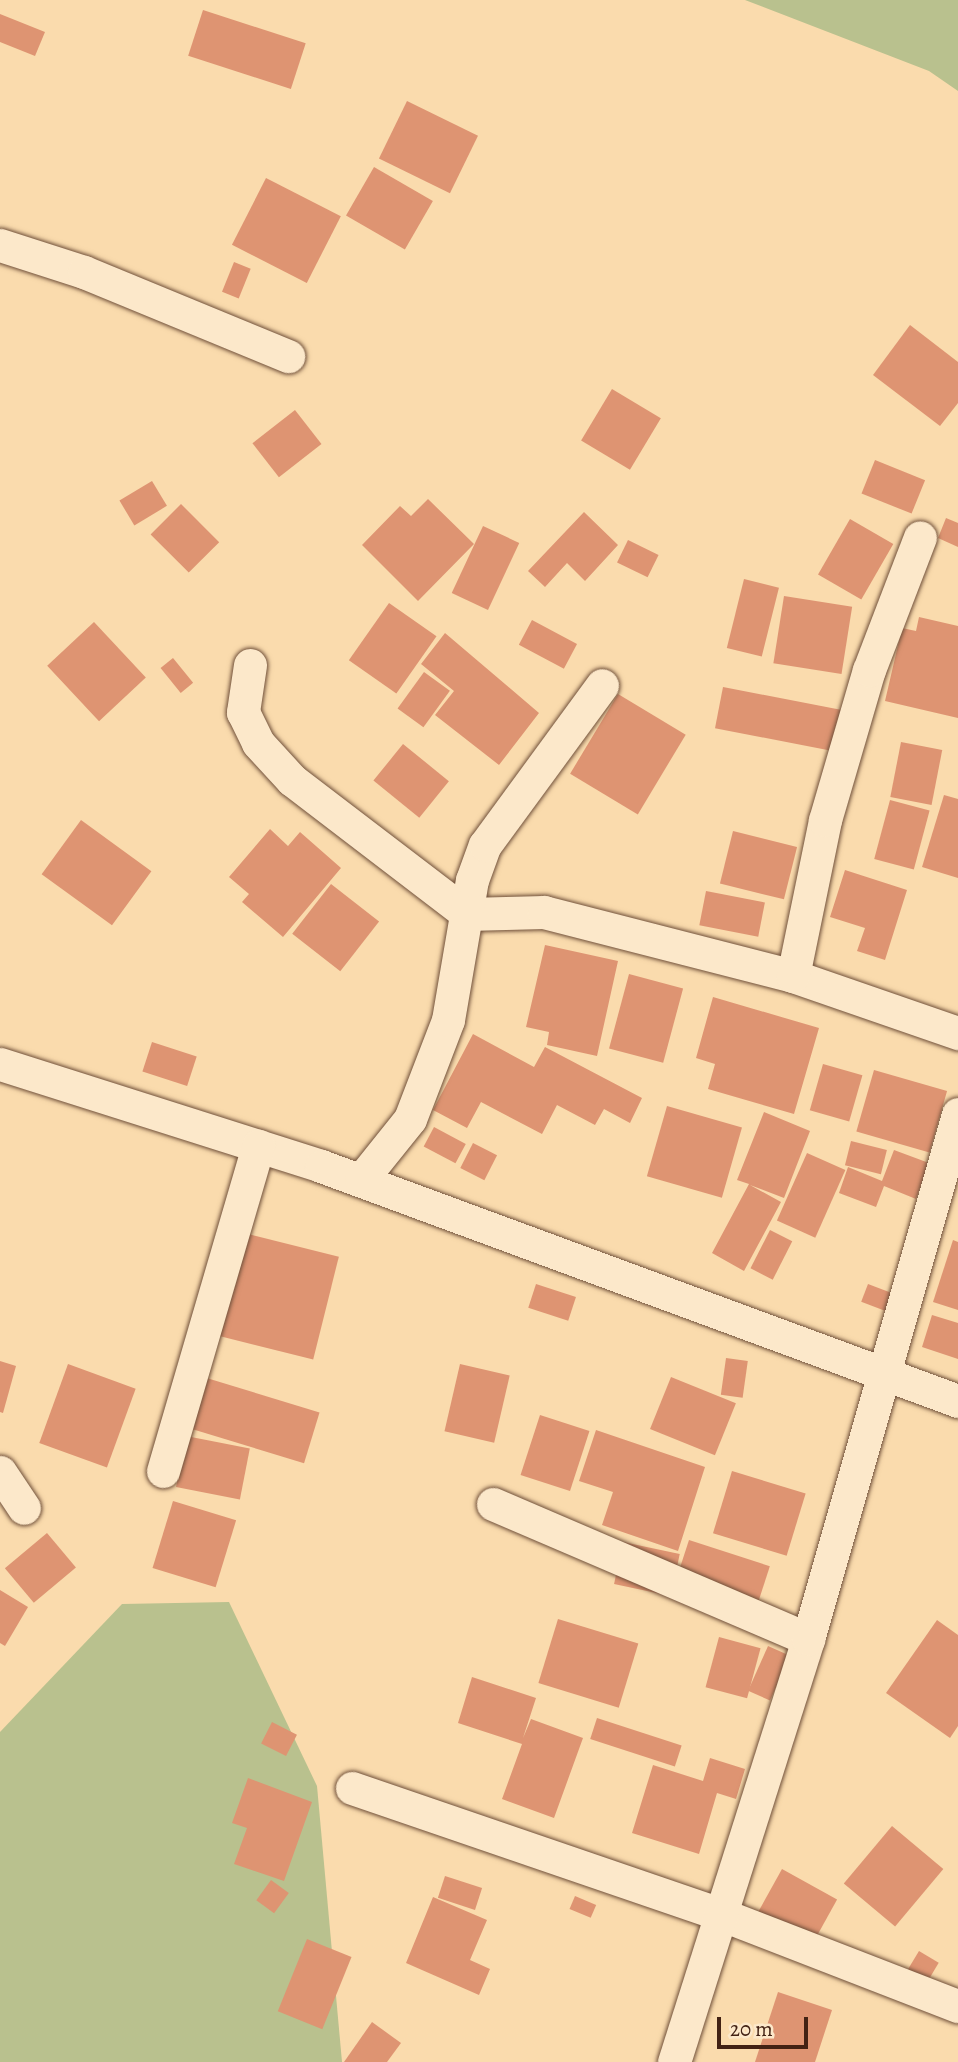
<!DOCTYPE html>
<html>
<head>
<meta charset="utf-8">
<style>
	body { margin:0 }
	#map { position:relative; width:958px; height:2062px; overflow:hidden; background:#fadbad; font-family:Alegreya,serif }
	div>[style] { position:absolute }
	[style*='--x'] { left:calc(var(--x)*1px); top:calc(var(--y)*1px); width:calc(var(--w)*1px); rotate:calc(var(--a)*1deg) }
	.green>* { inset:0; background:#b9c18e }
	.building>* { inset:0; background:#de9472; transform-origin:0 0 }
	.roads { filter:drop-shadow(0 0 2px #70503a) drop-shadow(0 0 2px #70503a) }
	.minor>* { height:33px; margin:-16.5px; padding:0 16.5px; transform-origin:16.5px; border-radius:16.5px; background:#fce8ca }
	span { translate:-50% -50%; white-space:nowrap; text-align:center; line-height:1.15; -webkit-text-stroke:5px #fce8ca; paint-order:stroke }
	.scale { position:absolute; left:717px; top:2017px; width:91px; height:32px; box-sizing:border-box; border:4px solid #422214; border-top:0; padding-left:9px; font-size:21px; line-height:24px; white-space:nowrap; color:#422214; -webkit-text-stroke:5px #fce8ca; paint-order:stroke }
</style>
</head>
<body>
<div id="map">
	<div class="green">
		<div style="clip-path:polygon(745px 0,958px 0,958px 91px,929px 71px)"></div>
		<div style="clip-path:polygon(229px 1602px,317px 1786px,342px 2062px,0 2062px,0 1732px,122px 1604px)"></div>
	</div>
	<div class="building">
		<div style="left:203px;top:10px;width:108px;height:48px;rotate:18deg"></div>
		<div style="clip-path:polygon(0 14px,45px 32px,35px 56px,0 42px)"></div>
		<div style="left:407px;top:101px;width:79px;height:64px;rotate:26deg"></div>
		<div style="left:374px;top:167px;width:68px;height:56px;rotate:30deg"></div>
		<div style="left:266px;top:178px;width:84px;height:75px;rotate:27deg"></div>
		<div style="left:234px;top:262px;width:18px;height:32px;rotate:22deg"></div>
		<div style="clip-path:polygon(910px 325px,958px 362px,958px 403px,940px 426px,873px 375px)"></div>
		<div style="left:612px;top:389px;width:57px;height:60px;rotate:31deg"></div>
		<div style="left:295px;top:410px;width:43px;height:54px;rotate:52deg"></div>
		<div style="left:875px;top:460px;width:54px;height:36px;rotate:22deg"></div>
		<div style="left:152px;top:481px;width:29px;height:38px;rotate:59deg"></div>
		<div style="clip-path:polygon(428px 499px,474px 544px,418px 601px,362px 545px,400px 506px,411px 516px)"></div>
		<div style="left:181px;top:504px;width:54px;height:43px;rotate:45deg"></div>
		<div style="clip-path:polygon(584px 512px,618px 545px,585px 581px,567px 563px,545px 587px,528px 571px)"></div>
		<div style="clip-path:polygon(946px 518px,958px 523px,958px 547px,938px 538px)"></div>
		<div style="left:850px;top:519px;width:50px;height:64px;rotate:30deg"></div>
		<div style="left:483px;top:526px;width:40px;height:74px;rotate:25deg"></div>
		<div style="left:628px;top:540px;width:34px;height:25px;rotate:26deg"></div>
		<div style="left:744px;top:579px;width:36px;height:71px;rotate:14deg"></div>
		<div style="left:784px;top:596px;width:69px;height:68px;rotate:9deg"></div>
		<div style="left:389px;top:603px;width:58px;height:70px;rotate:35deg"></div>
		<div style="clip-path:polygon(919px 617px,958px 626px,958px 718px,885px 701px,902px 628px,916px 631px)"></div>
		<div style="left:532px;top:620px;width:51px;height:28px;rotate:28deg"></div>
		<div style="left:94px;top:622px;width:76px;height:64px;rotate:47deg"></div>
		<div style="clip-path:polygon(445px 633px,539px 713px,499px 765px,435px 715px,454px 691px,421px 664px)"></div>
		<div style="left:173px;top:658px;width:32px;height:16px;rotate:51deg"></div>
		<div style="left:424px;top:672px;width:32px;height:45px;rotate:36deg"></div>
		<div style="left:723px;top:687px;width:125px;height:42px;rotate:11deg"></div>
		<div style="left:618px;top:694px;width:79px;height:93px;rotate:31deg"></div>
		<div style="left:901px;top:742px;width:42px;height:56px;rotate:11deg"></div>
		<div style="left:403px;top:744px;width:59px;height:47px;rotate:39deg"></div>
		<div style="clip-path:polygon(944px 795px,958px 799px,958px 878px,922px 867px)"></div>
		<div style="left:890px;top:800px;width:41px;height:61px;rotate:15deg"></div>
		<div style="left:81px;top:820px;width:87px;height:67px;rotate:36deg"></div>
		<div style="clip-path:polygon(270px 829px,288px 846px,300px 832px,341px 868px,283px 937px,242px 902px,249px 894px,229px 877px)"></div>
		<div style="left:733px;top:831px;width:66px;height:54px;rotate:14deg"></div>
		<div style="clip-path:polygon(845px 870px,907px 890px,885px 960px,857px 951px,865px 928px,830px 917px)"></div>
		<div style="left:331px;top:884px;width:61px;height:63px;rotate:38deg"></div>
		<div style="left:706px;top:891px;width:60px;height:35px;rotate:11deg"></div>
		<div style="clip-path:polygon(545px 945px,618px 961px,597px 1056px,547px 1045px,549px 1032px,526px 1027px)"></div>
		<div style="left:629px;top:974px;width:56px;height:77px;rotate:15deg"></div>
		<div style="clip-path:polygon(713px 997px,819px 1028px,794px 1114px,708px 1089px,715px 1064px,696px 1058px)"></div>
		<div style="clip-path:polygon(473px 1034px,534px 1067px,545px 1047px,642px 1098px,630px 1123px,604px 1109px,595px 1125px,557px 1105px,542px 1134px,481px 1102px,467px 1128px,433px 1110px)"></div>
		<div style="left:152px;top:1042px;width:47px;height:31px;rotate:18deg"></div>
		<div style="left:823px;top:1064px;width:41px;height:48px;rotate:16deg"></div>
		<div style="left:874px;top:1070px;width:76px;height:64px;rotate:16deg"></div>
		<div style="left:667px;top:1106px;width:78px;height:73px;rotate:16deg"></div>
		<div style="clip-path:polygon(764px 1112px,810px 1131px,784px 1198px,750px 1185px,781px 1202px,744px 1271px,712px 1253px,749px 1184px,737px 1180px)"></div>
		<div style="left:434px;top:1127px;width:36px;height:22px;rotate:28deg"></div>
		<div style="left:851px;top:1141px;width:37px;height:25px;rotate:14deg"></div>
		<div style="left:473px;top:1143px;width:27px;height:28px;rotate:27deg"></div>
		<div style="clip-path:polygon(894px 1150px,929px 1163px,916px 1199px,884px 1186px,876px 1207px,839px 1193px,848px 1167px,882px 1181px)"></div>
		<div style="left:807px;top:1153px;width:42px;height:74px;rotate:24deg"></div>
		<div style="left:770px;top:1230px;width:25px;height:43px;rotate:27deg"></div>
		<div style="left:236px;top:1231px;width:106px;height:106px;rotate:14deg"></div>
		<div style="clip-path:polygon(953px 1240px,958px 1242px,958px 1310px,933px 1302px)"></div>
		<div style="left:536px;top:1284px;width:42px;height:25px;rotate:18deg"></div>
		<div style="left:868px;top:1284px;width:31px;height:19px;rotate:21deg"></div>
		<div style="clip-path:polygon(932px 1315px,958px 1323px,958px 1359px,922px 1347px)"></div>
		<div style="left:726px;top:1358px;width:22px;height:37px;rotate:8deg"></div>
		<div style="clip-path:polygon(0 1361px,16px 1366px,3px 1413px,0 1412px)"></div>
		<div style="left:68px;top:1364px;width:72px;height:84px;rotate:20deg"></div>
		<div style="left:460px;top:1364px;width:51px;height:69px;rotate:13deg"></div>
		<div style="left:200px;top:1376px;width:125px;height:53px;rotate:17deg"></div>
		<div style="left:671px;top:1377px;width:70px;height:56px;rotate:22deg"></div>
		<div style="left:540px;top:1415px;width:52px;height:63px;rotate:18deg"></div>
		<div style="clip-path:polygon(596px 1430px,705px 1467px,678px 1551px,602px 1525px,613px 1492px,579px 1481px)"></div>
		<div style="left:186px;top:1436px;width:65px;height:52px;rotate:11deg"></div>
		<div style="left:732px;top:1471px;width:77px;height:65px;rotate:17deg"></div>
		<div style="left:173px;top:1501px;width:66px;height:70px;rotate:17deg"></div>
		<div style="left:47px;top:1533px;width:45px;height:55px;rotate:50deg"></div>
		<div style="left:689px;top:1540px;width:85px;height:40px;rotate:18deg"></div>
		<div style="left:623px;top:1542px;width:58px;height:43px;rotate:12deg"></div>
		<div style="clip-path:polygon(0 1590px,28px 1607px,5px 1646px,0 1643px)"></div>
		<div style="left:558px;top:1619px;width:84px;height:67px;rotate:17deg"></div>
		<div style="clip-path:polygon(937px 1620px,958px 1635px,958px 1726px,950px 1738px,886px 1693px)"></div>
		<div style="left:719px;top:1637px;width:43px;height:52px;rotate:15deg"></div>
		<div style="left:768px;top:1646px;width:24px;height:49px;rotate:24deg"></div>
		<div style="clip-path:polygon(472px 1677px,536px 1698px,523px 1738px,531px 1719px,583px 1738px,554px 1818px,502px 1799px,522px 1744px,458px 1723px)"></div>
		<div style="left:597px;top:1718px;width:89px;height:22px;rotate:18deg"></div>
		<div style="left:272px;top:1722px;width:28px;height:24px;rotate:27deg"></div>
		<div style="clip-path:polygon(710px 1758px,745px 1769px,736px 1799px,717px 1793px,699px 1854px,632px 1833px,653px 1765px,703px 1781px)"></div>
		<div style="clip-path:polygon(248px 1778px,312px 1802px,284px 1881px,234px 1864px,247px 1828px,232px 1823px)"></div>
		<div style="left:892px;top:1826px;width:67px;height:75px;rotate:40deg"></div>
		<div style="left:782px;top:1869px;width:63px;height:52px;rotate:29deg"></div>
		<div style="left:445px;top:1876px;width:39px;height:23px;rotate:18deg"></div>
		<div style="left:271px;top:1880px;width:22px;height:25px;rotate:36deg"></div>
		<div style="left:575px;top:1896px;width:23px;height:14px;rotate:23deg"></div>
		<div style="clip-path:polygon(433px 1897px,487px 1920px,470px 1960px,490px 1969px,479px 1995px,406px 1963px)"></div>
		<div style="left:307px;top:1939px;width:48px;height:78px;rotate:22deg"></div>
		<div style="left:919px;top:1951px;width:23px;height:24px;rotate:31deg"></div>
		<div style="clip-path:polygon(778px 1992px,832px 2010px,815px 2062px,755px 2062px)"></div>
		<div style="clip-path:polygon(372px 2022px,401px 2043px,387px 2062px,344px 2062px)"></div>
	</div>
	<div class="roads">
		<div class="minor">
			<div style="--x:0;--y:245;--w:88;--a:17.8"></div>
			<div style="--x:84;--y:272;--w:221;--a:22.4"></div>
			<div style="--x:250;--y:665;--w:48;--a:98.5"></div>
			<div style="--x:243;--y:712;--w:34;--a:64"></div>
			<div style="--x:258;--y:743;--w:50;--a:47.4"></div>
			<div style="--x:292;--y:780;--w:220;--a:37.4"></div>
			<div style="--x:467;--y:914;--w:77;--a:-1.5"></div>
			<div style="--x:544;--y:912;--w:257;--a:14.4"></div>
			<div style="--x:793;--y:976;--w:175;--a:19.1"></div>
			<div style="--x:793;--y:976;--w:159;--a:-78.4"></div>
			<div style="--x:825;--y:820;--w:156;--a:-73.7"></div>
			<div style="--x:869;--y:670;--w:142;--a:-69"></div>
			<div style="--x:0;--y:1064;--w:337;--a:17.6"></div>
			<div style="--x:321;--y:1166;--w:679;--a:20.25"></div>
			<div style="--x:361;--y:1180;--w:78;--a:-51.2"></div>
			<div style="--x:410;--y:1119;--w:106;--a:-69"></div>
			<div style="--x:448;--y:1020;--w:142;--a:-80.3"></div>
			<div style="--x:472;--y:880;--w:37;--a:-70"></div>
			<div style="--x:485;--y:845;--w:198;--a:-53.8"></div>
			<div style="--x:163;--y:1471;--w:339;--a:-73.7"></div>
			<div style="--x:0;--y:1472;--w:43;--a:56.3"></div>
			<div style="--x:493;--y:1504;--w:343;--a:23.2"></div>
			<div style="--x:352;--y:1788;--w:392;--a:18.9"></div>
			<div style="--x:723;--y:1915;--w:252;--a:21.2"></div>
			<div style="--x:674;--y:2062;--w:444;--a:-72.4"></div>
			<div style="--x:808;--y:1639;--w:546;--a:-74.05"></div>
		</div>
	</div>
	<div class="scale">20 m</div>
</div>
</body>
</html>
